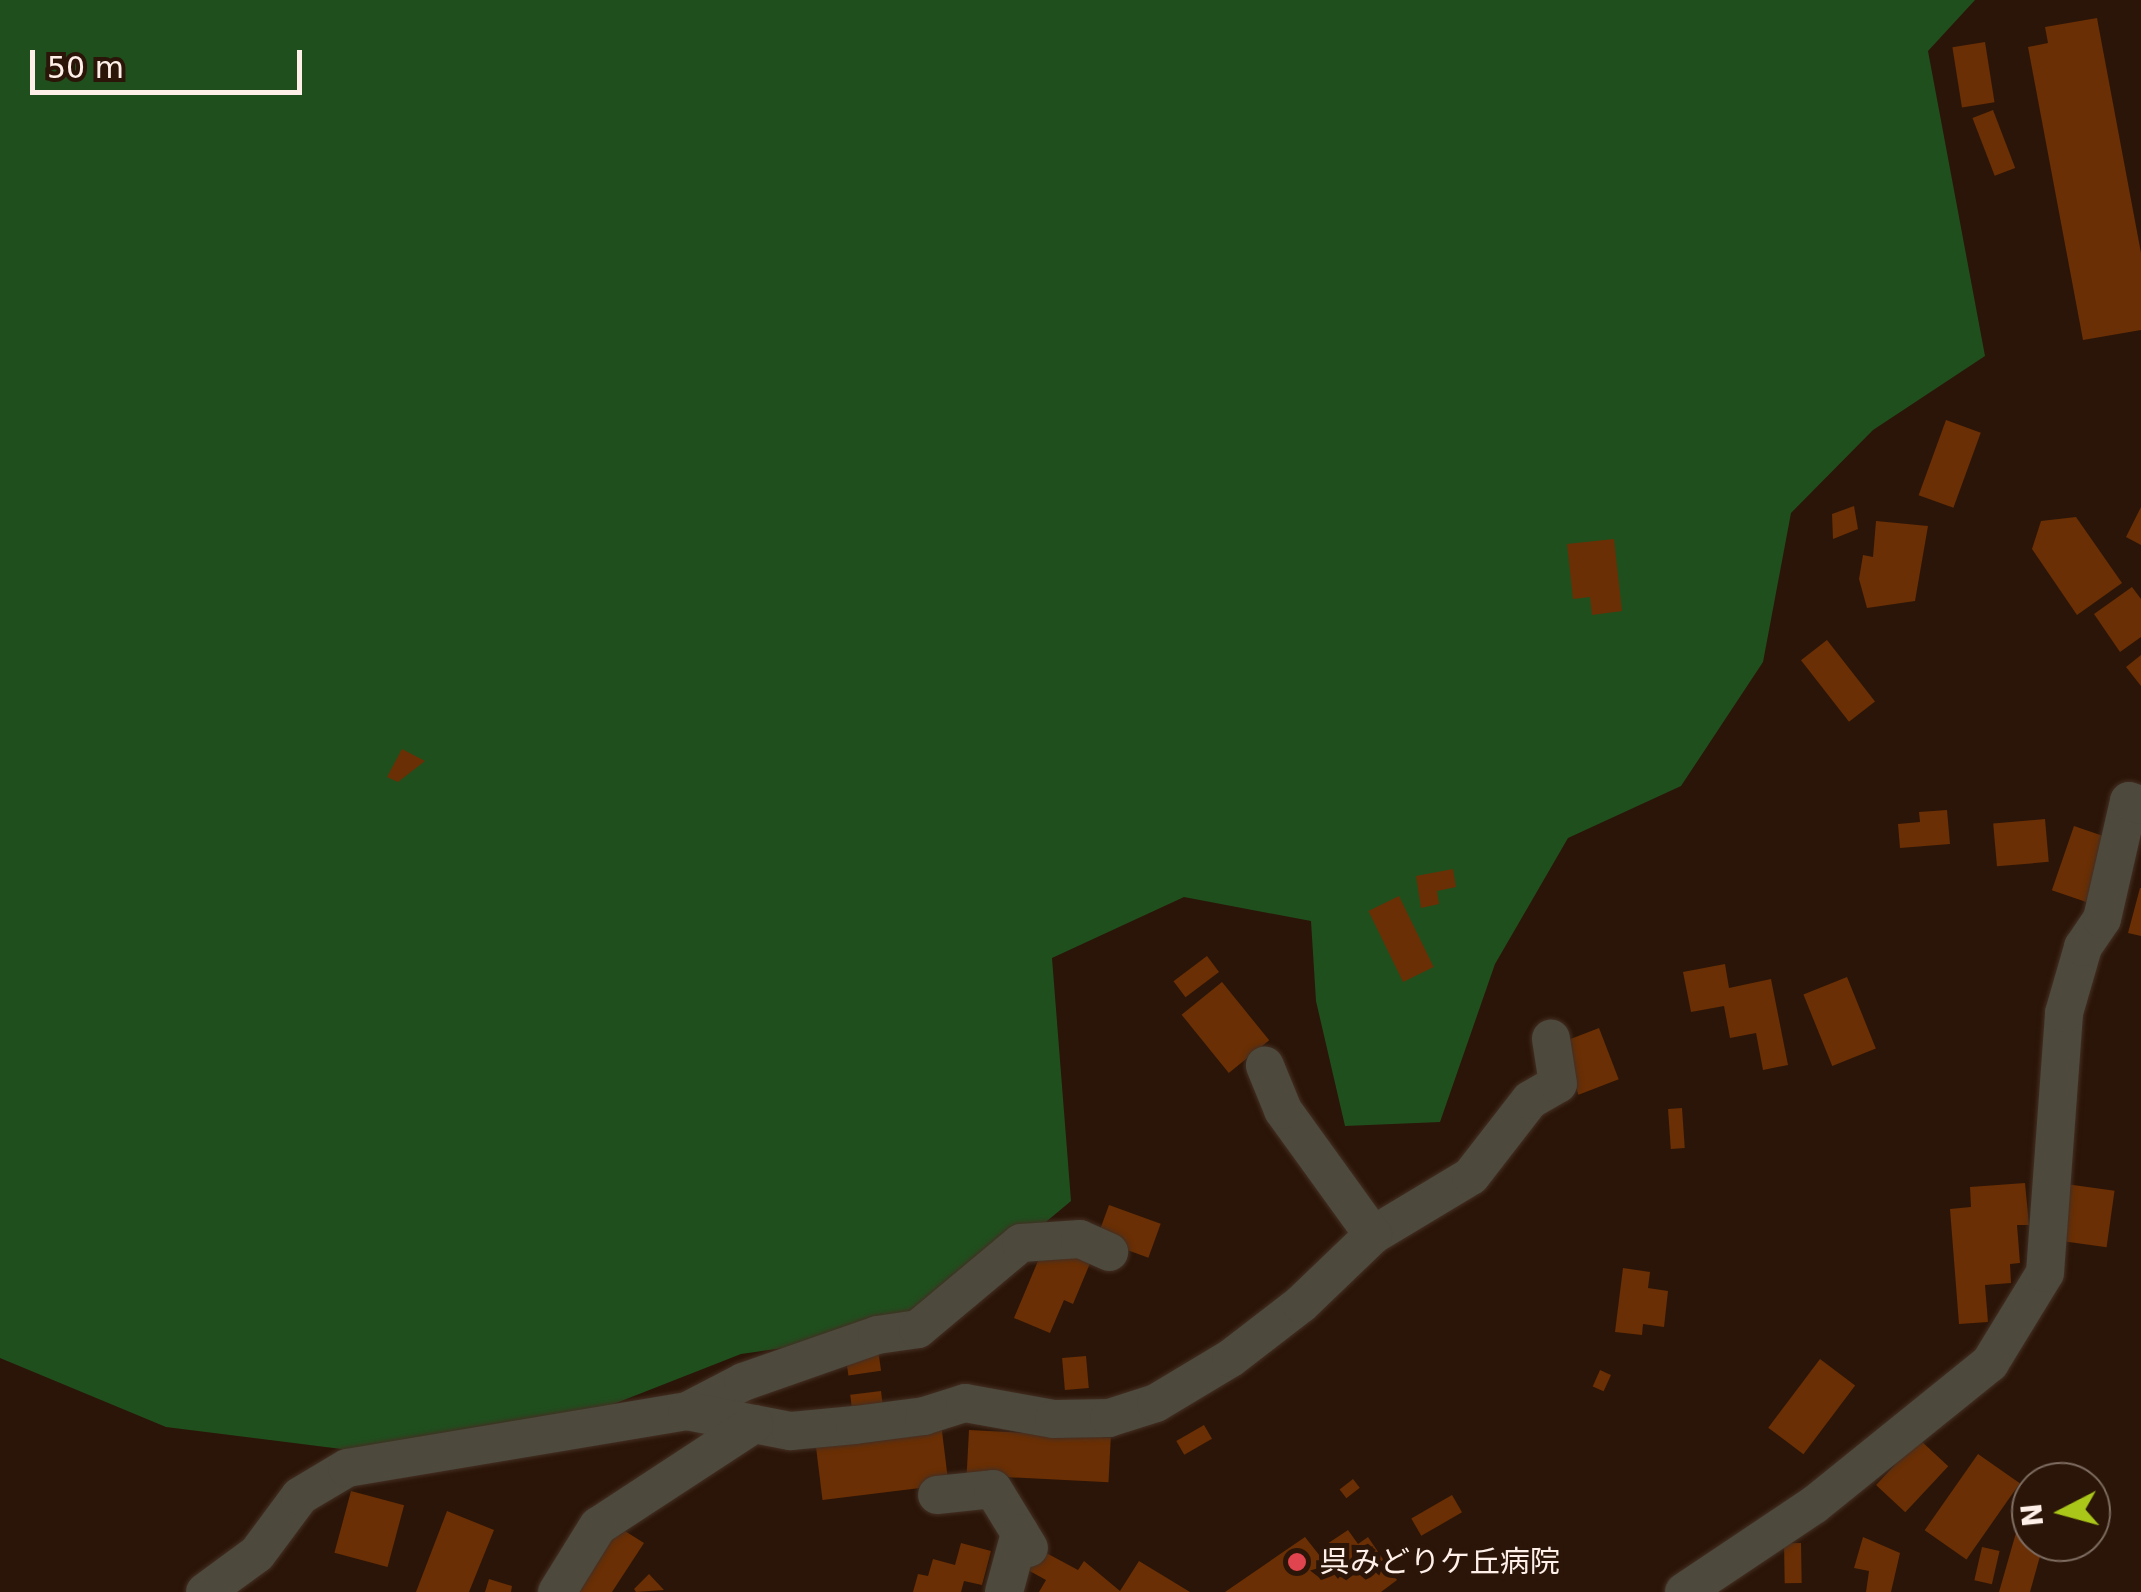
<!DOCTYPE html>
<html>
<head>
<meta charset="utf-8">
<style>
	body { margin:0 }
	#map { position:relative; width:2141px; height:1592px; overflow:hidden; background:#2b1508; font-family:"DejaVu Sans","Noto Sans JP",sans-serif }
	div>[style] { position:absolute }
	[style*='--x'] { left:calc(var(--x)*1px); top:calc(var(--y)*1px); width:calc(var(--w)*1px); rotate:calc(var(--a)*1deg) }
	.green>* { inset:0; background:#204f1e }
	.building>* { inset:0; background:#6a2f04; transform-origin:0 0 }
	.roads { filter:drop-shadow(0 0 2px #442f23) drop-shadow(0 0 2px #442f23) }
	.minor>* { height:38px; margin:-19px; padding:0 19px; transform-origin:19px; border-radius:19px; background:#4d493d }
	.dots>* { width:28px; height:28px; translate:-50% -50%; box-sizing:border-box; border:5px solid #2b1508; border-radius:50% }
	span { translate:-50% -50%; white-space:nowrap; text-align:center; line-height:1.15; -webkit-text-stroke:10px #2b1508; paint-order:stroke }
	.poi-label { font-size:30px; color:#fef0e9 }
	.left { translate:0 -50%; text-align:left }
	.north { position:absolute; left:2011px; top:1462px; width:100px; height:100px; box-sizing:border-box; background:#2b1508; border:2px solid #7f6d62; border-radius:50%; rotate:264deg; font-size:28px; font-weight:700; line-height:40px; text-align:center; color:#fef0e9 }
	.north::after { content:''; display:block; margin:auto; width:35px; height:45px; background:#aac719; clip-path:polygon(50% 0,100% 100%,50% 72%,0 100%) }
	.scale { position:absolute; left:30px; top:50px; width:272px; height:45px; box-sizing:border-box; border:5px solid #fef0e9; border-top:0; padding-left:12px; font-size:30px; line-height:35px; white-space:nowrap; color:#fef0e9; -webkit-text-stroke:8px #2b1508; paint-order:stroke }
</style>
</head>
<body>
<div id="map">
	<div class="green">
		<div style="clip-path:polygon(0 0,1975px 0,1928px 51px,1985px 356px,1873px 430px,1791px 513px,1763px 662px,1681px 786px,1568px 838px,1495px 964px,1440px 1122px,1345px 1126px,1316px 1001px,1311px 921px,1184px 897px,1052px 958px,1071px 1201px,918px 1329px,741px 1354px,461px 1464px,166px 1427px,0 1358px)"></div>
	</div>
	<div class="building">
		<div style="clip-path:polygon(2097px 18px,2141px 253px,2141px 330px,2083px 340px,2028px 47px,2048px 43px,2045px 27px)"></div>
		<div style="left:1985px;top:42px;width:61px;height:33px;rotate:81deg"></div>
		<div style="left:1993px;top:110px;width:62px;height:22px;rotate:69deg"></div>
		<div style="left:1946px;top:420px;width:37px;height:80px;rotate:20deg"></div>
		<div style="clip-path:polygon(1854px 506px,1858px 529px,1833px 539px,1832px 514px)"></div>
		<div style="clip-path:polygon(2141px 507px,2141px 545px,2126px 537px)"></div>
		<div style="clip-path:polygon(2076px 517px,2122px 583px,2077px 615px,2032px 549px,2041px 521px)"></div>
		<div style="clip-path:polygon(1876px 521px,1928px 526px,1915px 601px,1867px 608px,1859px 579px,1863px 555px,1873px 557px)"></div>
		<div style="clip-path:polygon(1614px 539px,1622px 611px,1592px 615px,1590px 597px,1573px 599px,1567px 544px)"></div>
		<div style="clip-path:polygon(2132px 587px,2141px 599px,2141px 637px,2120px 652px,2094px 614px)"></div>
		<div style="left:1827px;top:640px;width:78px;height:33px;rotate:52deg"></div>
		<div style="clip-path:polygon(2141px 655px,2141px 686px,2126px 667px)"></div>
		<div style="clip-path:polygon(402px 749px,425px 761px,398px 782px,387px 777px)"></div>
		<div style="clip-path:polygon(1947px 810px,1950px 844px,1900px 848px,1898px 824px,1920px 822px,1919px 812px)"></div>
		<div style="left:2045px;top:819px;width:43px;height:52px;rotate:85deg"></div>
		<div style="left:2074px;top:826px;width:37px;height:68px;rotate:19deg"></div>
		<div style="clip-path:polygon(1453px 869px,1456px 887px,1437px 891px,1439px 904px,1421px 908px,1416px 876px)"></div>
		<div style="clip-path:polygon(2140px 888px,2141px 888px,2141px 936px,2128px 933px)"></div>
		<div style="left:1399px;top:896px;width:79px;height:34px;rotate:64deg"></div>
		<div style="left:1207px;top:956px;width:20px;height:42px;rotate:53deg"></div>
		<div style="clip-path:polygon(1725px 964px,1729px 988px,1771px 979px,1788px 1065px,1763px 1070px,1756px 1033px,1730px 1038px,1724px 1006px,1691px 1012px,1683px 972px)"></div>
		<div style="left:1847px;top:977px;width:77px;height:47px;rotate:68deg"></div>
		<div style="left:1222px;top:982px;width:75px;height:52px;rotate:51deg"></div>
		<div style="left:1599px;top:1028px;width:55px;height:43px;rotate:69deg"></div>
		<div style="left:1682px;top:1108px;width:40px;height:14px;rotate:86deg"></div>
		<div style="clip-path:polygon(2025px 1183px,2029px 1225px,2017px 1225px,2020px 1263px,2010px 1264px,2011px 1283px,1985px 1285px,1988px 1322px,1959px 1324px,1950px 1209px,1971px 1207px,1970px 1187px)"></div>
		<div style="left:2066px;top:1184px;width:49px;height:57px;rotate:8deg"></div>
		<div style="left:1109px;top:1205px;width:55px;height:36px;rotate:20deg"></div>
		<div style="clip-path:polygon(1046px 1242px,1091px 1261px,1073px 1304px,1064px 1300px,1050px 1333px,1014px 1318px)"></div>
		<div style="clip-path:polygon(1623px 1268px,1650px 1272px,1648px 1288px,1668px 1291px,1664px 1327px,1643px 1324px,1642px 1335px,1615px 1332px)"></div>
		<div style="left:878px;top:1349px;width:22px;height:33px;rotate:82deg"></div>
		<div style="left:1086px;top:1356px;width:32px;height:24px;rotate:85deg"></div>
		<div style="left:1820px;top:1359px;width:44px;height:86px;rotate:37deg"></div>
		<div style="left:1600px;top:1370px;width:12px;height:18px;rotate:24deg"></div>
		<div style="left:881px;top:1391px;width:17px;height:31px;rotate:83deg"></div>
		<div style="left:941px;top:1423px;width:62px;height:127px;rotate:83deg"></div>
		<div style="left:1204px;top:1425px;width:16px;height:32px;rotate:60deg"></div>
		<div style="left:969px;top:1430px;width:142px;height:45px;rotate:3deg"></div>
		<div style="left:1919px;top:1439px;width:40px;height:63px;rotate:43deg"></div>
		<div style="left:1978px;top:1454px;width:51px;height:93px;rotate:35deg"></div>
		<div style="clip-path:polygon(2033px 1472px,2062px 1481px,2062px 1482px,2030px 1482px)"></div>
		<div style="left:1353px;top:1479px;width:11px;height:17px;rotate:52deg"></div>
		<div style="clip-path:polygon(2030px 1484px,2031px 1542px,2044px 1542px,2030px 1592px,1999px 1592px)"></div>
		<div style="left:351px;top:1491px;width:55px;height:64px;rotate:15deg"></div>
		<div style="left:1452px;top:1495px;width:20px;height:47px;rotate:60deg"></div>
		<div style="clip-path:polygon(447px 1511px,494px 1530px,469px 1592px,416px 1592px)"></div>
		<div style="clip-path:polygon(617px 1526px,644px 1543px,612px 1592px,574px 1592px)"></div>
		<div style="clip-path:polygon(1348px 1530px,1358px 1544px,1368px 1537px,1397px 1580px,1381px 1592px,1225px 1592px,1305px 1537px,1338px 1579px,1344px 1571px,1327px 1544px)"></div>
		<div style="clip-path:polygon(1863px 1537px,1900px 1553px,1891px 1592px,1866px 1592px,1869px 1571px,1854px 1568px)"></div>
		<div style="clip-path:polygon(961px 1543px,991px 1551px,982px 1585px,964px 1581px,961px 1592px,913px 1592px,918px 1574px,928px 1576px,933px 1559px,955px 1565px)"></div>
		<div style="left:1801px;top:1543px;width:40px;height:17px;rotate:89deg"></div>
		<div style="left:1982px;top:1547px;width:18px;height:34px;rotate:13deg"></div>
		<div style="clip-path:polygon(1037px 1548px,1078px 1570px,1084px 1561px,1120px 1591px,1139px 1561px,1190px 1592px,1039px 1592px,1046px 1580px,1026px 1569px)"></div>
		<div style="clip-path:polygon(649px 1574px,664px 1590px,636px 1592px,634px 1589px)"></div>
		<div style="clip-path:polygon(489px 1579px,512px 1586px,511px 1592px,485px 1592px)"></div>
	</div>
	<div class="roads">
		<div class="minor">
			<div style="--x:1373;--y:1235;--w:114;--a:-31"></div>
			<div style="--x:1471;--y:1176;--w:96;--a:-52.2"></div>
			<div style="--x:1530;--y:1100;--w:32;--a:-30"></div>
			<div style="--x:1558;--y:1084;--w:46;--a:-98.8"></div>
			<div style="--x:687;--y:1411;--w:63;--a:-27.4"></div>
			<div style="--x:743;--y:1382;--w:142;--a:-19.3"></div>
			<div style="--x:877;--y:1335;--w:41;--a:-8.3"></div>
			<div style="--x:918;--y:1329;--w:134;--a:-39.9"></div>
			<div style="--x:1021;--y:1243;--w:59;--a:-3.9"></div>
			<div style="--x:1080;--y:1239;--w:32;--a:24"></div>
			<div style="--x:754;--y:1424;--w:38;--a:11"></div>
			<div style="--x:791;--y:1431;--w:64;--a:-5.4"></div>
			<div style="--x:855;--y:1425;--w:70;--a:-7.4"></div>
			<div style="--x:924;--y:1416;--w:43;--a:-17.6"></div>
			<div style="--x:965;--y:1403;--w:90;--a:10.2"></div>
			<div style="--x:1054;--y:1419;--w:55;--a:-1"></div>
			<div style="--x:1109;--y:1418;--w:49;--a:-17.7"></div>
			<div style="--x:1156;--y:1403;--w:87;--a:-31"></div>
			<div style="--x:1231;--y:1358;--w:88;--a:-37.6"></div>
			<div style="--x:1301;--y:1304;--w:100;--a:-43.8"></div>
			<div style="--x:1373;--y:1235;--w:154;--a:-125.8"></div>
			<div style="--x:1283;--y:1110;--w:48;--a:-112.2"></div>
			<div style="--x:937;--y:1495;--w:56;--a:-6.1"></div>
			<div style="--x:993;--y:1489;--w:69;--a:58.6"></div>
			<div style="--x:205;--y:1592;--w:64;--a:-36.2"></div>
			<div style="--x:257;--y:1554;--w:72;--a:-53.4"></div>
			<div style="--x:300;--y:1496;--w:55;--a:-30.8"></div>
			<div style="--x:347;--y:1468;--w:345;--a:-9.5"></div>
			<div style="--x:687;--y:1411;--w:68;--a:11"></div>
			<div style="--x:754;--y:1424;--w:186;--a:146.8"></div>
			<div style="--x:598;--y:1526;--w:78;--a:121.8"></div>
			<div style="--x:1004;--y:1592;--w:61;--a:-74.8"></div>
			<div style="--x:1684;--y:1592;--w:156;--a:-33.8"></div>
			<div style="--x:1814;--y:1505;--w:226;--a:-38.9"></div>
			<div style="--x:1990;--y:1363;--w:105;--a:-58.6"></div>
			<div style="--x:2045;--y:1273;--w:261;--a:-85.8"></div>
			<div style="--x:2064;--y:1013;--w:69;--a:-73.9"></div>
			<div style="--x:2083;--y:947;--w:34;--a:-56"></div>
			<div style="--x:2102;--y:919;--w:121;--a:-77.1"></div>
			<div style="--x:2129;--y:801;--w:13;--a:18"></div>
		</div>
	</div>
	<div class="dots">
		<div style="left:1297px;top:1562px;background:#e0444e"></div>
	</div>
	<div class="poi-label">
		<span class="left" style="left:1320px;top:1562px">呉みどりケ丘病院</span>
	</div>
	<div class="north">N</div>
	<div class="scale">50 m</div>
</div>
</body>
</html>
